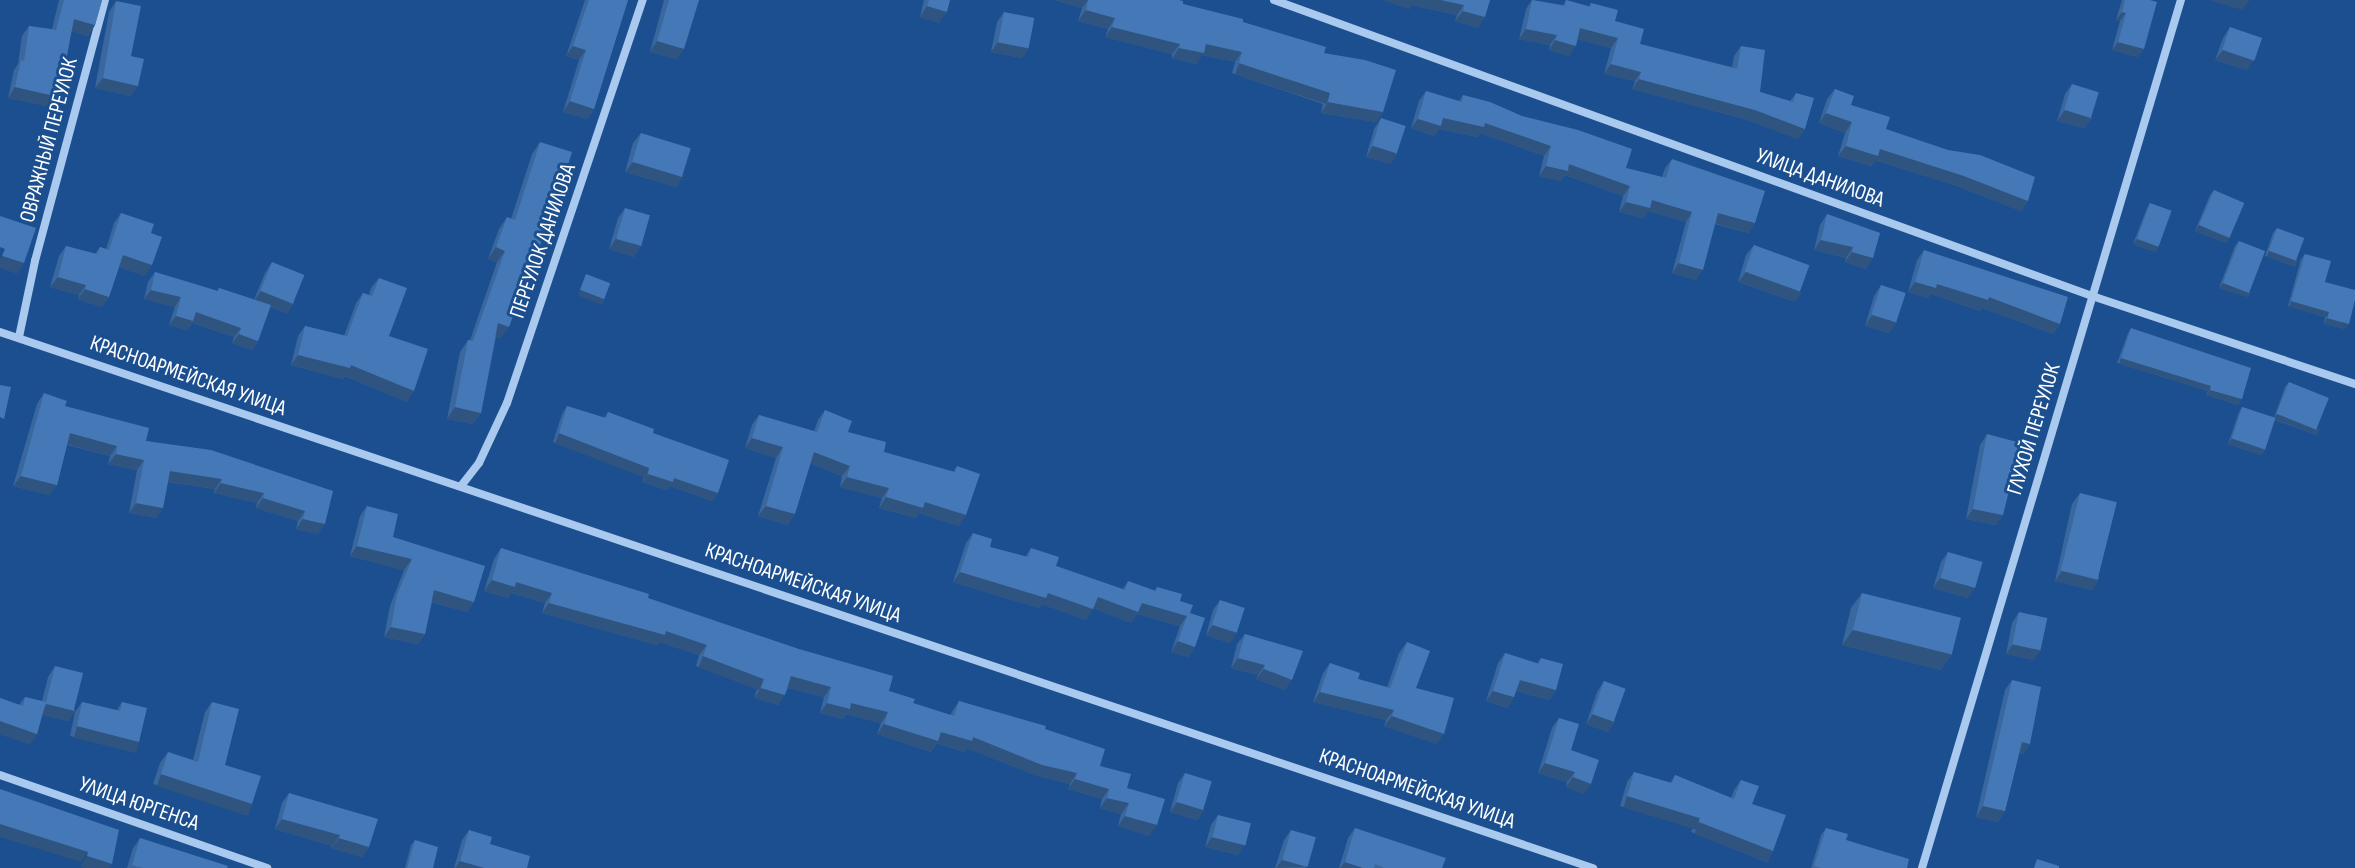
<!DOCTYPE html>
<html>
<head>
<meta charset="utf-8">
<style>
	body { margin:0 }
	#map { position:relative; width:2355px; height:868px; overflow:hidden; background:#1b4f8f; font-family:"Sofia Sans Condensed",sans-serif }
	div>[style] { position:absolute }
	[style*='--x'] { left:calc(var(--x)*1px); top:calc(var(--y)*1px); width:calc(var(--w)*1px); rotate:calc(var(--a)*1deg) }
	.minor>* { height:8px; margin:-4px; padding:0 4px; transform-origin:4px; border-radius:4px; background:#a9c9ee }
	.wall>* { inset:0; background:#3a679d }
	.shaded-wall>* { inset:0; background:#305480; transform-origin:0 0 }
	.building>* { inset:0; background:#4478b7; transform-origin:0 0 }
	span { translate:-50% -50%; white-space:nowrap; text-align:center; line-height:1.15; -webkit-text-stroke:6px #1b4f8f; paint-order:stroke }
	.street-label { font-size:22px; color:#fff }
</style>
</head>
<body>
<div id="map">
	<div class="minor">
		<div style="--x:1274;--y:0;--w:870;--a:19.89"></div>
		<div style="--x:2092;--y:296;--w:277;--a:18.5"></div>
		<div style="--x:0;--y:332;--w:1681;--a:18.6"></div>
		<div style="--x:19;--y:337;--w:78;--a:-78.1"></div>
		<div style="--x:35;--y:261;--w:270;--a:-75"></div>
		<div style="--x:461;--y:486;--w:29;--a:-52"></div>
		<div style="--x:479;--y:463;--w:66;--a:-65"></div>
		<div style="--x:507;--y:403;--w:425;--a:-71.4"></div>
		<div style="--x:0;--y:775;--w:283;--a:19.2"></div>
		<div style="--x:1922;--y:868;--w:906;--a:-73.39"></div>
	</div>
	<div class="wall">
		<div style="clip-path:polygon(59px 0,102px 0,95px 25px,88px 36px,71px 31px,59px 97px,52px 107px,8px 98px,14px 70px,18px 64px,22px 36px,29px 26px,52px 29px)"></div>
		<div style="clip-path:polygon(585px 0,628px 0,594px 109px,587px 119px,563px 112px,579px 60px,566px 56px)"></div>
		<div style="clip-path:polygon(664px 0,699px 0,677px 59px,650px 52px)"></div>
		<div style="clip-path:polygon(924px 0,950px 0,939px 23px,920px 17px)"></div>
		<div style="clip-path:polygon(1054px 0,1179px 0,1183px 4px,1243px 22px,1324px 53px,1383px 112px,1376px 122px,1321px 113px,1323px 104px,1232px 73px,1235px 62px,1202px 55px,1196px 64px,1172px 58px,1172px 54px,1105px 37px,1108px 29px,1078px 21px,1082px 8px)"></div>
		<div style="clip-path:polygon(1384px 0,1490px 0,1478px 28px,1455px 21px,1457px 15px,1411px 5px,1409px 9px)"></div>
		<div style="clip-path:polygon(1532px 0,1563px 5px,1566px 0,1589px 6px,1591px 3px,1615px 21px,1640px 44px,1732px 67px,1734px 56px,1741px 46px,1760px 92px,1790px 101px,1796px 93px,1805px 129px,1798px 139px,1748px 120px,1632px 89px,1635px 81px,1604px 74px,1611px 48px,1577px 39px,1569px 56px,1549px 50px,1550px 45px,1519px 39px,1526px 9px)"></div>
		<div style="clip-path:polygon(2122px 0,2150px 0,2138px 57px,2112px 50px,2120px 21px,2116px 20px)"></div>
		<div style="clip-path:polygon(116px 1px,138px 86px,130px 96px,95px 88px,109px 12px)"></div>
		<div style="clip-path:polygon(1004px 12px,1029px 47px,1022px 58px,991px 52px,997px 22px)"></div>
		<div style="clip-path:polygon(2230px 27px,2247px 70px,2215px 60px,2223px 38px)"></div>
		<div style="clip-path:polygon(2072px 84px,2092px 118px,2084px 128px,2057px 121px,2065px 94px)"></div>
		<div style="clip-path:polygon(1835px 89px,1851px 105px,1886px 129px,2028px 201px,2021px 211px,1957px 186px,1875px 160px,1871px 166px,1838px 156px,1845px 133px,1819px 123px,1827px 99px)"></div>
		<div style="clip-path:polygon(1426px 91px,1459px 101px,1463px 95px,1626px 168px,1662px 177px,1665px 168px,1672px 159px,1755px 223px,1748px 233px,1715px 224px,1696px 280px,1672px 273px,1686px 222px,1648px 211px,1643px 218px,1619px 212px,1623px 196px,1565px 175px,1561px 181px,1539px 176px,1544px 156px,1480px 133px,1477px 137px,1439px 129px,1434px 136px,1411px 128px,1419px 101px)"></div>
		<div style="clip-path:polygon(1381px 118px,1391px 164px,1366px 157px,1374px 129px)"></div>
		<div style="clip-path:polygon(641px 133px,683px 176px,676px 187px,625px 172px,633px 143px)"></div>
		<div style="clip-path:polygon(540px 142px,501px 338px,496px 337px,481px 413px,473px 424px,447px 419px,460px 352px,468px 340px,470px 340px,497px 262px,488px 259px,499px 229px,507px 217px,511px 219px,532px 154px)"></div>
		<div style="clip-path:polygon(2214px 190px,2229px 238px,2226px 243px,2195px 231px,2210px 195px)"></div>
		<div style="clip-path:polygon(2150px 203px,2158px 247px,2155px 252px,2133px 244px,2147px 208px)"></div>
		<div style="clip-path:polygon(625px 208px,634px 257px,609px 249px,618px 218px)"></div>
		<div style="clip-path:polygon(121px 213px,151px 233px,145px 276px,119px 267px,109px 297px,102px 307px,78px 299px,79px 295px,50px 287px,59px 256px,66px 246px,95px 254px,100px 247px,106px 249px,114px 223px)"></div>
		<div style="clip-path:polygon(1827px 214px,1880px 233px,1866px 269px,1845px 262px,1846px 258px,1814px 250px,1820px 225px)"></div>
		<div style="clip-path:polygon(2277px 228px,2297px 261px,2293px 266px,2265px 256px,2273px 233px)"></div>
		<div style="clip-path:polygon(2239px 241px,2248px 297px,2219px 288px,2235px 246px)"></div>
		<div style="clip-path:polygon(1754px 245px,1795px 302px,1738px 282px,1746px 255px)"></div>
		<div style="clip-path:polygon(1924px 250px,2060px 324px,2053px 334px,1982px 308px,1980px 311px,1931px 294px,1928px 298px,1908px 292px,1917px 260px)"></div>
		<div style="clip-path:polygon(2305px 254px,2345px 329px,2324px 324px,2325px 317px,2288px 306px,2301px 259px)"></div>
		<div style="clip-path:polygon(272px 262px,294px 303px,287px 313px,270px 307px,258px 341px,252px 350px,232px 343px,234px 337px,192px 323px,187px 330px,169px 325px,175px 307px,144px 299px,148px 282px,155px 272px,217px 291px,219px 288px,254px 300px,265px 273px)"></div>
		<div style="clip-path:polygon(379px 278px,389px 336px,407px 402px,345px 376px,343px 379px,291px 365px,298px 336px,305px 326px,344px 336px,356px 303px,363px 293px,369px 295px,371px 288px)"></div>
		<div style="clip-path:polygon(1881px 285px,1889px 333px,1865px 326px,1874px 296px)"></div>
		<div style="clip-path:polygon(2131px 328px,2242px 399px,2238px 405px,2206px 395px,2208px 391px,2117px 363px,2128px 333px)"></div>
		<div style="clip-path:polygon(2289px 382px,2317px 435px,2275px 420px,2265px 450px,2261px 455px,2228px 444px,2239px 412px,2242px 407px,2274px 418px,2285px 387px)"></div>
		<div style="clip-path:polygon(44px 393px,65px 406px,146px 441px,333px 491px,318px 534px,296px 529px,298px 521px,256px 508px,257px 503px,214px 493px,215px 489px,168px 482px,163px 508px,156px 518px,129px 513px,137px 470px,108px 464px,110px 456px,67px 445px,57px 485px,49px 495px,13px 486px,37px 404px)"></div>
		<div style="clip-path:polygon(567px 406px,604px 418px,608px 412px,653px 433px,718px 493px,712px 501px,670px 486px,667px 490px,642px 482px,644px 477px,553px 442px,562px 414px)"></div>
		<div style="clip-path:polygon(825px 410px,848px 432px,884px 452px,953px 472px,957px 466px,959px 526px,919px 513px,916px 518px,879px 508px,882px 498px,840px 487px,842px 476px,810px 463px,788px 525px,758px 516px,776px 458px,745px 448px,752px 425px,759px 415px,814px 431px,818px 420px)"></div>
		<div style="clip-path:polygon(1987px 434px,2003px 515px,1996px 525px,1966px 519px,1980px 445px)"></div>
		<div style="clip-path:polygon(2080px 493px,2099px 579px,2092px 590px,2055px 581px,2072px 504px)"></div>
		<div style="clip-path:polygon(367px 506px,393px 537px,474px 602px,467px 612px,432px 602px,425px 634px,418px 644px,384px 637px,390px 606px,404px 570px,350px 556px,360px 516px)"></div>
		<div style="clip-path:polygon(973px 533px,990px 547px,1025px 557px,1031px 548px,1056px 566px,1123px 589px,1128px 581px,1154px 591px,1157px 587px,1180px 601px,1190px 613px,1195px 647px,1188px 657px,1171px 652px,1180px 626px,1137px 614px,1131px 623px,1093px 608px,1086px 620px,1042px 604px,1039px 608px,953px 582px,966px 543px)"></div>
		<div style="clip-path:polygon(501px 548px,648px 598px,889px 691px,913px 703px,950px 715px,959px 701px,1045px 729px,1100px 766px,1127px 788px,1149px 836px,1118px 826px,1121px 814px,1100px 808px,1102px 799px,1068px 789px,1070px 784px,1035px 775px,967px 748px,964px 752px,937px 743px,931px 752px,877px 734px,881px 723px,846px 714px,843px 719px,820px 713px,824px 697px,788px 688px,778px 705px,754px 698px,757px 689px,696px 666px,699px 655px,659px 642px,657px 645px,542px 613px,545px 603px,511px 593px,508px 598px,484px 591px,494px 559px)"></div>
		<div style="clip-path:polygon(1948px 552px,1968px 598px,1933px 588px,1941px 562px)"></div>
		<div style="clip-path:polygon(1862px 593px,1952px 654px,1941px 670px,1842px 645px,1851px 608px)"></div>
		<div style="clip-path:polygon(1220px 600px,1230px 643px,1206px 635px,1213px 610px)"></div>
		<div style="clip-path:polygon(2019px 612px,2034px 660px,2006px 654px,2012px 623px)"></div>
		<div style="clip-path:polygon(1245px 634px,1285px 690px,1256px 679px,1258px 675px,1231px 668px,1237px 644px)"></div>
		<div style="clip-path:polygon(1407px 642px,1416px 688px,1437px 744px,1384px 726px,1386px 720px,1313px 702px,1323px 673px,1330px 663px,1358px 679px,1387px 687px,1399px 653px)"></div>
		<div style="clip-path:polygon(1505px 653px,1537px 663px,1541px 658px,1556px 690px,1549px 700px,1516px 691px,1514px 697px,1507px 708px,1486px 701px,1498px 663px)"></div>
		<div style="clip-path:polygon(55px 666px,75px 711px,68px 721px,42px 715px,37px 734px,30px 744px,0 734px,0 698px,19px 705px,25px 697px,42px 701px,48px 677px)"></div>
		<div style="clip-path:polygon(2012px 680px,2030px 744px,2023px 754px,2019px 753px,2005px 811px,1998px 822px,1976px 817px,2005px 690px)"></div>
		<div style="clip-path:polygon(1604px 681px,1615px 721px,1608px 732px,1586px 724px,1597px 692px)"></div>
		<div style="clip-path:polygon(82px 702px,117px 710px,122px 702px,139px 742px,132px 752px,70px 736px,75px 712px)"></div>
		<div style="clip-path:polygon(212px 702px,225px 765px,245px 815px,153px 784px,160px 763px,168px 752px,193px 760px,205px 712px)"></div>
		<div style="clip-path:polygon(1559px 718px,1584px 794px,1566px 787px,1567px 782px,1538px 773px,1552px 728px)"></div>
		<div style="clip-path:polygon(1634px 772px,1670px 783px,1675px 775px,1731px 798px,1734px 790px,1741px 780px,1773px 851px,1766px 862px,1691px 832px,1693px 828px,1620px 806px,1627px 782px)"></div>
		<div style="clip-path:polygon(1185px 773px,1204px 810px,1197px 820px,1170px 812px,1178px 783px)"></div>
		<div style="clip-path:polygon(289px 793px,369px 847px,362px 857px,331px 848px,332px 846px,275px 829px,282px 803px)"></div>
		<div style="clip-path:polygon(1218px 815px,1238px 855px,1205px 847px,1211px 825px)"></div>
		<div style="clip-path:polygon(1355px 828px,1442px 868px,1339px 868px,1348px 838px)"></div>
		<div style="clip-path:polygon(1826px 828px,1846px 840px,1907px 868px,1811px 868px,1821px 835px)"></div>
		<div style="clip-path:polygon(469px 830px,490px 844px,527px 868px,454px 868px,462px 840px)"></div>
		<div style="clip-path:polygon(1291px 830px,1306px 868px,1275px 868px,1284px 840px)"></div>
		<div style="clip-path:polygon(140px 838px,227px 868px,127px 868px,133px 848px)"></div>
		<div style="clip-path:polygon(415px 840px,433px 868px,405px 868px,411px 845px)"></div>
	</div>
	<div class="shaded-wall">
		<div style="clip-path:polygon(1054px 0,1088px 0,1082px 8px)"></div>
		<div style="clip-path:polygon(1384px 0,1441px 0,1464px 5px,1457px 15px,1411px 5px,1409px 9px)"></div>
		<div style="clip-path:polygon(2209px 0,2250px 0,2242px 10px)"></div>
		<div style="clip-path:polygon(927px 6px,947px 12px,939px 23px,920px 17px)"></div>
		<div style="clip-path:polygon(1086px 10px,1115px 18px,1108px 29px,1078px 21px)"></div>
		<div style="clip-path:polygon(1463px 11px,1485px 17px,1478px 28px,1455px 21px)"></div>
		<div style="clip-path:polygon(2122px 12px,2126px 13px,2120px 21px,2116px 20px)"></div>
		<div style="clip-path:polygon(74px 19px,95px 25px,88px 36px,66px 30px)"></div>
		<div style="clip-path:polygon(1112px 27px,1180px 44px,1172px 54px,1105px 37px)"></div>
		<div style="clip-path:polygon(1580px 28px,1618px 38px,1611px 48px,1573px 38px)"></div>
		<div style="clip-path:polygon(1526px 29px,1557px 35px,1550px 45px,1519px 39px)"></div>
		<div style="clip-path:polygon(1555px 40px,1576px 46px,1569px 56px,1549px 50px)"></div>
		<div style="clip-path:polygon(657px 41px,684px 49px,677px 59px,650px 52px)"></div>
		<div style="clip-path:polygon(998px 42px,1029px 47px,1022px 58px,991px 52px)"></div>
		<div style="clip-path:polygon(2118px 42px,2144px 49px,2138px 57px,2112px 50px)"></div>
		<div style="clip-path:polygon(1206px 44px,1242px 52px,1235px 62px,1202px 55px,1196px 64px,1172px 58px,1179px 48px)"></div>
		<div style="clip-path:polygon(573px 46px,586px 50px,579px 60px,566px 56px)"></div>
		<div style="clip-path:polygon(2223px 50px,2254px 60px,2247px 70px,2215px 60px)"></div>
		<div style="left:1239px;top:63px;width:96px;height:12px;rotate:18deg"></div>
		<div style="clip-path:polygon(1611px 64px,1641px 72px,1635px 81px,1604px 74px)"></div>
		<div style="clip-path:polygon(103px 78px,138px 86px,130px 96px,95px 88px)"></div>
		<div style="clip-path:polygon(1639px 79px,1755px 110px,1805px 129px,1798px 139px,1748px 120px,1632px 89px)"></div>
		<div style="clip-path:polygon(15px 87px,59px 97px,52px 107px,8px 98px)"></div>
		<div style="clip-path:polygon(570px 101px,594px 109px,587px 119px,563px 112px)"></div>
		<div style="clip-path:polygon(1328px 102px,1383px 112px,1376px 122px,1321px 113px)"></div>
		<div style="clip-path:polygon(2065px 110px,2092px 118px,2084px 128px,2057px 121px)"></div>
		<div style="clip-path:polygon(1826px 113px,1852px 122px,1845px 133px,1819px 123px)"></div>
		<div style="clip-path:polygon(1443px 118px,1485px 123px,1551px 146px,1544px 156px,1480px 133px,1477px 137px,1439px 129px,1434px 136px,1411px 128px,1418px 119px)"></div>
		<div style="clip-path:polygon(1373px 146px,1398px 153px,1391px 164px,1366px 157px)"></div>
		<div style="clip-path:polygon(1846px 146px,1880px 149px,1964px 176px,2028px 201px,2021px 211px,1957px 186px,1875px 160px,1871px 166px,1838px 156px)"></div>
		<div style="clip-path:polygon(633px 162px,683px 176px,676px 187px,625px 172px)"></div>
		<div style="clip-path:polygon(1569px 164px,1630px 186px,1623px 196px,1565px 175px,1561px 181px,1539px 176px,1546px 166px)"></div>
		<div style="clip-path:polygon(1652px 200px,1692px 212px,1686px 222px,1648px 211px,1643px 218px,1619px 212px,1626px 202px)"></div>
		<div style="clip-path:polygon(1718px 213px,1755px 223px,1748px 233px,1711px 222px)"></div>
		<div style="clip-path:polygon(2199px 225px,2229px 238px,2226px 243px,2195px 231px)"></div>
		<div style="clip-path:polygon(616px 239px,641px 246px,634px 257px,609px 249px)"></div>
		<div style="clip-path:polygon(2137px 239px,2158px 247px,2155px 252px,2133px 244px)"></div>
		<div style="clip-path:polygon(1821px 240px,1853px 247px,1846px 258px,1814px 250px)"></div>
		<div style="clip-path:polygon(496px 247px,505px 251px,497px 262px,488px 259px)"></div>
		<div style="left:2269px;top:251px;width:30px;height:6px;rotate:20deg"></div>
		<div style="clip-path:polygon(1852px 252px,1873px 258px,1866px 269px,1845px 262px)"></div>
		<div style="clip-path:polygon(123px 255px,152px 265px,145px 276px,116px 266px)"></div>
		<div style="clip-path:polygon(2px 256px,24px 263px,17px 274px,0 268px,0 259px)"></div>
		<div style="clip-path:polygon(1679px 263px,1703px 270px,1696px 280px,1672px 273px)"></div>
		<div style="clip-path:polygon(1746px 272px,1802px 292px,1795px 302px,1738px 282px)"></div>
		<div style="clip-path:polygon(58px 277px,86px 285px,79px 295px,50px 287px)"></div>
		<div style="clip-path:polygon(1915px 282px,1937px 284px,1989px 297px,2060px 324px,2053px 334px,1982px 308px,1980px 311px,1931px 294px,1928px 298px,1908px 292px)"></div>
		<div style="clip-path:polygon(2223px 283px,2251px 292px,2248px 297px,2219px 288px)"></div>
		<div style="clip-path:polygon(85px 289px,109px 297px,102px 307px,78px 299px)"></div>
		<div style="clip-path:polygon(151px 290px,181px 297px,175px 307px,144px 299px)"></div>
		<div style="left:580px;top:290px;width:26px;height:6px;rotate:21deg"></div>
		<div style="clip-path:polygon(261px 291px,294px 303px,287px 313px,254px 301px)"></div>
		<div style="left:2291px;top:301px;width:40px;height:6px;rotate:16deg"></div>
		<div style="clip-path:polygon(196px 312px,241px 328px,234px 337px,192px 323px,187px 330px,169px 325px,176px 316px)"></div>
		<div style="clip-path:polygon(1872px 315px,1897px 323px,1889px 333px,1865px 326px)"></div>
		<div style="clip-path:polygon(2327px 318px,2349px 324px,2345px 329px,2324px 324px)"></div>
		<div style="clip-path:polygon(498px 323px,509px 327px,501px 338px,490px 335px)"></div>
		<div style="clip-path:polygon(239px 334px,258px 341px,252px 350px,232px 343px)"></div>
		<div style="clip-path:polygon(298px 355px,351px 365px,414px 391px,407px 402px,345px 376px,343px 379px,291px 365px)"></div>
		<div style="left:2121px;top:358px;width:94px;height:6px;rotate:17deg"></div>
		<div style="clip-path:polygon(2210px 390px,2242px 399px,2238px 405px,2206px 395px)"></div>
		<div style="clip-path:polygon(455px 407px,481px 413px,473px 424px,447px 419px)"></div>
		<div style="clip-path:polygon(2277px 414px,2320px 429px,2317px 435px,2274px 419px)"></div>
		<div style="clip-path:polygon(70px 433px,117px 446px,110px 456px,62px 443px)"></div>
		<div style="left:559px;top:433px;width:97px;height:11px;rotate:21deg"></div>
		<div style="clip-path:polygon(752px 438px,783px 447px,776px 458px,745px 448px)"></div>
		<div style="clip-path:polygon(2232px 438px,2265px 450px,2261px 455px,2228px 444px)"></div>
		<div style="clip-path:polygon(814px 452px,850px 466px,842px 476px,807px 462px)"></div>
		<div style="clip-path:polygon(116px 454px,144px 460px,137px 470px,108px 464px)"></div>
		<div style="clip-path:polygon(170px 471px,222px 479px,215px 489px,163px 481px)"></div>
		<div style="clip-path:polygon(648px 474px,674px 478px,718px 493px,712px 501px,670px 486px,667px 490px,642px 482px)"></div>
		<div style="clip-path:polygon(21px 476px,57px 485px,49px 495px,13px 486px)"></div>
		<div style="clip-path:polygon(847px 477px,889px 488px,882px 498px,840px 487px)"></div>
		<div style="clip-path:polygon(221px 483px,264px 493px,257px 503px,214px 493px)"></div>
		<div style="clip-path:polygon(886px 497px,925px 502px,966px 515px,959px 526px,919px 513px,916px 518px,879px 508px)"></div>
		<div style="clip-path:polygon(263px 498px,305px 511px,298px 521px,256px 508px)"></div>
		<div style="clip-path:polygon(136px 503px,163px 508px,156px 518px,129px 513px)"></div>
		<div style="clip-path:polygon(766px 506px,795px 514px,788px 525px,758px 516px)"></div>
		<div style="clip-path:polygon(1973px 509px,2003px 515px,1996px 525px,1966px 519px)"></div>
		<div style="clip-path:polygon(303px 519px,325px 524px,318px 534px,296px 529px)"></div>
		<div style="clip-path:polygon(357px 546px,412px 559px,404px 570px,350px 556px)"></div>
		<div style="clip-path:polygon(2062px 571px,2099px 579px,2092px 590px,2055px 581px)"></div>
		<div style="clip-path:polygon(960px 572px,1048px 593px,1093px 609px,1086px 620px,1042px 604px,1039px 608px,953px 582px)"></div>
		<div style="clip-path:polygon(1940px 578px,1975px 588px,1968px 598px,1933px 588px)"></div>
		<div style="clip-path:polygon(492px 580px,516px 582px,552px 593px,545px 603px,511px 593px,508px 598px,484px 591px)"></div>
		<div style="clip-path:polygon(434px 590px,474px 602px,467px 612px,427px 600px)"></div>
		<div style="clip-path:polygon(1098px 597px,1142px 603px,1187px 616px,1180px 626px,1137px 614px,1131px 623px,1090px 607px)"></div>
		<div style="clip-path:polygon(549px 603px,666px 631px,707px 645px,699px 655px,659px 642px,657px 645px,542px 613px)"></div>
		<div style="clip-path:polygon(1213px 625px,1237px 633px,1230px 643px,1206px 635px)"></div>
		<div style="clip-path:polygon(391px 627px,425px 634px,418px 644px,384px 637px)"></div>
		<div style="clip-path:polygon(1853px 630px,1952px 654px,1941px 670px,1842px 645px)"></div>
		<div style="clip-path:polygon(1178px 641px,1195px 647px,1188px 657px,1171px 652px)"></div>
		<div style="clip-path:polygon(2013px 644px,2041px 650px,2034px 660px,2006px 654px)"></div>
		<div style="left:703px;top:656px;width:65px;height:12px;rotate:21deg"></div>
		<div style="clip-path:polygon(1238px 658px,1265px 665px,1258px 675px,1231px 668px)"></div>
		<div style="clip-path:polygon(1264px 669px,1292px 680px,1285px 690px,1256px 679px)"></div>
		<div style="clip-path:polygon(791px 676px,831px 687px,824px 697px,784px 687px)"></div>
		<div style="clip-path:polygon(1520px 680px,1556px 690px,1549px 700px,1512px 690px)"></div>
		<div style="clip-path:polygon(761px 688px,785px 695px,778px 705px,754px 698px)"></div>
		<div style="clip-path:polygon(1493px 691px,1514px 697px,1507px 708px,1486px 701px)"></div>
		<div style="clip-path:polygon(1320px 692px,1394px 710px,1386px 720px,1313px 702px)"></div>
		<div style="clip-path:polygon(827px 703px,851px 703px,888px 712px,881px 723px,846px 714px,843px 719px,820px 713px)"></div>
		<div style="clip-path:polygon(47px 704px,75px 711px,68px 721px,40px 715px)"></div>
		<div style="clip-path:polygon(1593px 714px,1615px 721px,1608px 732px,1586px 724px)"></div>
		<div style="clip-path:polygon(1392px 716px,1444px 734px,1437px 744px,1384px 726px)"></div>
		<div style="clip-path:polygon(0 721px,37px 734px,30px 744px,0 734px)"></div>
		<div style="clip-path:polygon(884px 724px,973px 737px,1077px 773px,1070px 784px,1035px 775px,967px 748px,964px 752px,937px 743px,931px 752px,877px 734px)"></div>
		<div style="left:77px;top:726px;width:64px;height:12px;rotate:14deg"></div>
		<div style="clip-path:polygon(2022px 742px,2030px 744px,2023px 754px,2015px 752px)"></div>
		<div style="clip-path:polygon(1545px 763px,1575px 772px,1567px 782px,1538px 773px)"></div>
		<div style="left:161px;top:774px;width:96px;height:13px;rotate:18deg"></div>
		<div style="clip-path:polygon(1573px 777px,1591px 784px,1584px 794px,1566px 787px)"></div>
		<div style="clip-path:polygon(1075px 779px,1109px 789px,1102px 799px,1068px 789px)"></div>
		<div style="left:1627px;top:796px;width:76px;height:12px;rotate:17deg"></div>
		<div style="clip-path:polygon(1107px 798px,1129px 803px,1121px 814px,1100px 808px)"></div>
		<div style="clip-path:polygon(1177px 802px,1204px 810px,1197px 820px,1170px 812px)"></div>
		<div style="clip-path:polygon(1983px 806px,2005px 811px,1998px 822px,1976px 817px)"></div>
		<div style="clip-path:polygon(1125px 816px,1157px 825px,1149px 836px,1118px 826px)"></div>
		<div style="clip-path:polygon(282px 819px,340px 835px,332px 846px,275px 829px)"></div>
		<div style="left:1699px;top:822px;width:79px;height:13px;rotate:21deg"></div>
		<div style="clip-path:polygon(0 824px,33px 834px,88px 852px,81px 862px,0 837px)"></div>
		<div style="clip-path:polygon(1212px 837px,1245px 845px,1238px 855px,1205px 847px)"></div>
		<div style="clip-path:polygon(339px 838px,369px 847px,362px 857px,331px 848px)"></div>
		<div style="clip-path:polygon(87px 856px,112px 864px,109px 868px,85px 868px,80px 866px)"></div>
		<div style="clip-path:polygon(1282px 860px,1307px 867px,1276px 868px)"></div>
		<div style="clip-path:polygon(460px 861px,485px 868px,455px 868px)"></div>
		<div style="clip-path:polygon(1345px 862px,1363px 868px,1340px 868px)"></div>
	</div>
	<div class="building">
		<div style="clip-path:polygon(64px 0,102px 0,95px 25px,74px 19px,59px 97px,15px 87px,21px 60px,24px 61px,29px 26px,56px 30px)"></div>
		<div style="clip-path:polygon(589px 0,628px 0,594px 109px,570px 101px,586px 50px,573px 46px)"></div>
		<div style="clip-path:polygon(669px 0,699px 0,684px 49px,657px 41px)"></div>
		<div style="clip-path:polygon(929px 0,950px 0,947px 12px,927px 6px)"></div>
		<div style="clip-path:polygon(1088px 0,1179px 0,1183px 1px,1183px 4px,1243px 19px,1243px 22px,1326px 47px,1324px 53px,1365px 60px,1396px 70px,1383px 112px,1328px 102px,1330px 93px,1239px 63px,1242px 52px,1206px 44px,1204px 53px,1179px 48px,1180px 44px,1112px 27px,1115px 18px,1086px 10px)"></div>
		<div style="clip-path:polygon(1441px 0,1490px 0,1485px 17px,1463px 11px,1464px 5px)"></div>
		<div style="clip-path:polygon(1532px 0,1565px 6px,1566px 0,1590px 7px,1591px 3px,1618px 10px,1615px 21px,1644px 29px,1640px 44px,1737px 69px,1741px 46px,1765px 50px,1760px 92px,1793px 102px,1796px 93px,1814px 98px,1805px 129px,1755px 110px,1639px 79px,1641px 72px,1611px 64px,1618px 38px,1580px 28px,1576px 46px,1555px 40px,1557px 35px,1526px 29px)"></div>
		<div style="clip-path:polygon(2125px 0,2150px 0,2157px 2px,2144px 49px,2118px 42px,2126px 13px,2122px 12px)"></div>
		<div style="clip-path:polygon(116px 1px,141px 6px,131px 56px,144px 59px,138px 86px,103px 78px)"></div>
		<div style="left:1004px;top:12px;width:31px;height:31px;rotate:11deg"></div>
		<div style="left:2230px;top:27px;width:34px;height:24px;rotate:19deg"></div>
		<div style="left:2072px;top:84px;width:28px;height:27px;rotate:17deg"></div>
		<div style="clip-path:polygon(1835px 89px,1854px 96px,1851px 105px,1890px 117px,1886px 129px,1948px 150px,1980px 155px,2035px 177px,2028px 201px,1964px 176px,1880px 149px,1878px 156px,1846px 146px,1852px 122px,1826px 113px)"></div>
		<div style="clip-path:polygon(1426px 91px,1462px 102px,1463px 95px,1490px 102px,1522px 116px,1578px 130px,1632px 149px,1626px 168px,1666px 178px,1672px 159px,1765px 191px,1755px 223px,1718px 213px,1703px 270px,1679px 263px,1692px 212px,1652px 200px,1650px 208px,1626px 202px,1630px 186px,1569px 164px,1568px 171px,1546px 166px,1551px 146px,1485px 123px,1484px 127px,1443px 118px,1441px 126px,1418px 119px)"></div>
		<div style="left:1381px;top:118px;width:26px;height:29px;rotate:18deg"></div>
		<div style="left:641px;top:133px;width:52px;height:30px;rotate:17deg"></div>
		<div style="clip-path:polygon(540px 142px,572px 152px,554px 209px,509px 327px,498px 323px,481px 413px,455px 407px,468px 340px,473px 341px,505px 251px,496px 247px,507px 217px,515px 220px)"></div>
		<div style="left:2214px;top:190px;width:33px;height:38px;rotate:23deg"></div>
		<div style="left:2150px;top:203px;width:23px;height:38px;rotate:20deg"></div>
		<div style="left:625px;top:208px;width:26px;height:32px;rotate:16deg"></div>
		<div style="clip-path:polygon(121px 213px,154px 224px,151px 233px,162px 237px,152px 265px,123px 255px,109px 297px,85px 289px,86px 285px,58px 277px,66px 246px,97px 254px,100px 247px,109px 250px)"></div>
		<div style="clip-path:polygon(1827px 214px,1880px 233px,1873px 258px,1852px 252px,1853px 247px,1821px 240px)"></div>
		<div style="clip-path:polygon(0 216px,36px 228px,24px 263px,2px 256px,5px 249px,0 247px)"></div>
		<div style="left:2277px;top:228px;width:29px;height:24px;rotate:20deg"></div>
		<div style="left:2239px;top:241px;width:28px;height:45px;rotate:21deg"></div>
		<div style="left:1754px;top:245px;width:59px;height:28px;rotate:20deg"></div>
		<div style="clip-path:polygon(1924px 250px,2068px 297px,2060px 324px,1989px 297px,1988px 300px,1937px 284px,1936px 288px,1915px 282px)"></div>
		<div style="clip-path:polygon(2305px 254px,2331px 261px,2325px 282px,2355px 290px,2355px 300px,2349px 324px,2327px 318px,2329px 312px,2291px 301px)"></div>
		<div style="left:272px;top:262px;width:35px;height:31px;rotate:22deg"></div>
		<div style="clip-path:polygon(155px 272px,218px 291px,219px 288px,271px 305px,258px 341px,239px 334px,241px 328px,196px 312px,193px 321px,176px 316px,181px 297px,151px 290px)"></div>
		<div style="left:586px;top:274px;width:26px;height:17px;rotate:21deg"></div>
		<div style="clip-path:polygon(379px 278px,407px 288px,389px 336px,428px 349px,414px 391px,351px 365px,350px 368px,298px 355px,305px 326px,347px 336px,363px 293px,372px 296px)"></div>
		<div style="left:1881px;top:285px;width:26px;height:31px;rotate:18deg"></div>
		<div style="clip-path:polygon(2131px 328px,2251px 368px,2242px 399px,2210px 390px,2211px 386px,2121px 358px)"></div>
		<div style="left:2289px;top:382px;width:43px;height:34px;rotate:22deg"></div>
		<div style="clip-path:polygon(0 385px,11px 387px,4px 419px,0 417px)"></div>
		<div style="clip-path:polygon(44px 393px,67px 401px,65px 406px,149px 428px,146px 441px,211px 450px,333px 491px,325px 524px,303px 519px,305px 511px,263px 498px,264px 493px,221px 483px,222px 479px,170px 471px,163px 508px,136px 503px,144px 460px,116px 454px,117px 446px,70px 433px,57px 485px,21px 476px)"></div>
		<div style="clip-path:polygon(567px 406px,606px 418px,608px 412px,654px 429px,653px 433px,729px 460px,718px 493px,674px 478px,673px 482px,648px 474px,649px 468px,559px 433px)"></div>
		<div style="left:2242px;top:407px;width:35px;height:33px;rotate:18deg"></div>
		<div style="clip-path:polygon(825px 410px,852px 421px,848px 432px,886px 442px,884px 452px,955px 472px,957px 466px,980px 474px,966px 515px,925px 502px,923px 508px,886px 497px,889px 488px,847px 477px,850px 466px,814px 452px,795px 514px,766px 506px,783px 447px,752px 438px,759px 415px,817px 432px)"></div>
		<div style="clip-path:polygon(1987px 434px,2021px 443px,2003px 515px,1973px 509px)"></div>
		<div style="left:2080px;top:493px;width:38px;height:80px;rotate:14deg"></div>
		<div style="clip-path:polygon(367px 506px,398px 514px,393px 537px,485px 566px,474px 602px,434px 590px,425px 634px,391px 627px,397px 595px,412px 559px,357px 546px)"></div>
		<div style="clip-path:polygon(973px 533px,992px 539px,990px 547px,1028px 557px,1031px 548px,1059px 557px,1056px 566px,1125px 590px,1128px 581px,1156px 591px,1157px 587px,1182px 594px,1180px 601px,1193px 605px,1190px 613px,1205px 618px,1195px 647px,1178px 641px,1187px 616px,1142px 603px,1138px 612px,1098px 597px,1093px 609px,1048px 593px,1046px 598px,960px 572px)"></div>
		<div style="clip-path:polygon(501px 548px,649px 594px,648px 598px,799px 649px,893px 676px,889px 691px,915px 699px,913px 703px,954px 716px,959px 701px,1046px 726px,1045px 729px,1105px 749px,1100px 766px,1131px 774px,1127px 788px,1165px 799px,1157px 825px,1125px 816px,1129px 803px,1107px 798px,1109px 789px,1075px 779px,1077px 773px,1042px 765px,973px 737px,972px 741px,941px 732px,938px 741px,884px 724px,888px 712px,851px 703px,850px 709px,827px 703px,831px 687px,791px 676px,785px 695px,761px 688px,764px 679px,703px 656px,707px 645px,666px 631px,665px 635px,549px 603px,552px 593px,516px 582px,515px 587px,492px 580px)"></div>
		<div style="left:1948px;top:552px;width:36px;height:27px;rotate:16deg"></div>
		<div style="left:1862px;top:593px;width:102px;height:38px;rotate:14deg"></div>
		<div style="left:1220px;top:600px;width:26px;height:26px;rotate:18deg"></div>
		<div style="left:2019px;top:612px;width:29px;height:33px;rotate:12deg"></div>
		<div style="clip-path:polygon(1245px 634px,1303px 651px,1292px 680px,1264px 669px,1265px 665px,1238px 658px)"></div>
		<div style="clip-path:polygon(1407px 642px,1430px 651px,1416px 688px,1454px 698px,1444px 734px,1392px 716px,1394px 710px,1320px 692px,1330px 663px,1360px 673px,1358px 679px,1390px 688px)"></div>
		<div style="clip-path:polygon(1505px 653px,1539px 664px,1541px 658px,1563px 664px,1556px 690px,1520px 680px,1514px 697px,1493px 691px)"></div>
		<div style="left:55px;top:666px;width:29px;height:39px;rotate:14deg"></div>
		<div style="clip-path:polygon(2012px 680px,2041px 687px,2030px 744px,2022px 742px,2005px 811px,1983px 806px)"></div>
		<div style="left:1604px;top:681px;width:23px;height:35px;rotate:20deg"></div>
		<div style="clip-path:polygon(25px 697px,46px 702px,37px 734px,0 721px,0 698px,23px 706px)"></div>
		<div style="clip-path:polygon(82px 702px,120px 711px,122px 702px,147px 708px,139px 742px,77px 726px)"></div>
		<div style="clip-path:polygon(212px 702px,239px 709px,225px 765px,261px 776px,252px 804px,161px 774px,168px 752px,198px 762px)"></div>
		<div style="clip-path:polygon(1559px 718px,1579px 724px,1571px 750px,1599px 760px,1591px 784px,1573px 777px,1575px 772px,1545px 763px)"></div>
		<div style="clip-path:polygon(1634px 772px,1672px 783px,1675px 775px,1734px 799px,1741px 780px,1759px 786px,1752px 804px,1786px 815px,1773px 851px,1699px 822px,1700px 818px,1627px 796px)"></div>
		<div style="left:1185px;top:773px;width:28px;height:30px;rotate:17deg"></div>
		<div style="clip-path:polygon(0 789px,119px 830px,112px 864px,87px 856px,88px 852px,0 824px)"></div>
		<div style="clip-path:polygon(289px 793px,378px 819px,369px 847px,339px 838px,340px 835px,282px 819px)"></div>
		<div style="left:1218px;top:815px;width:34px;height:23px;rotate:14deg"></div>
		<div style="clip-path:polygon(1355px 828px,1446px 858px,1442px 868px,1384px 868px,1375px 864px,1374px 868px,1363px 868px,1345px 862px)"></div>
		<div style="clip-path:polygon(1826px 828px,1848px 834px,1846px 840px,1909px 859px,1907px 868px,1821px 868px,1814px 866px)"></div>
		<div style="clip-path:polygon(469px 830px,492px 837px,490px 844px,530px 856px,527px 868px,485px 868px,460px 861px)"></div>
		<div style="left:1291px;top:830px;width:26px;height:31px;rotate:16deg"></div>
		<div style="clip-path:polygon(140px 838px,228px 866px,227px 868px,143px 868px,132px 865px)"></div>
		<div style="clip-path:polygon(415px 840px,438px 847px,433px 868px,407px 868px)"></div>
		<div style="clip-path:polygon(2037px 859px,2059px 866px,2059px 868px,2034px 868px)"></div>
	</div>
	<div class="street-label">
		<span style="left:49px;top:140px;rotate:-75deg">ОВРАЖНЫЙ ПЕРЕУЛОК</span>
		<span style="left:1820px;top:178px;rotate:20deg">УЛИЦА ДАНИЛОВА</span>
		<span style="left:543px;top:241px;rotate:-71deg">ПЕРЕУЛОК ДАНИЛОВА</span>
		<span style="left:188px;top:376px;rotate:19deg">КРАСНОАРМЕЙСКАЯ УЛИЦА</span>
		<span style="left:2034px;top:429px;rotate:-73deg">ГЛУХОЙ ПЕРЕУЛОК</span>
		<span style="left:803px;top:583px;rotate:19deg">КРАСНОАРМЕЙСКАЯ УЛИЦА</span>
		<span style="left:1417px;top:789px;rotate:19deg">КРАСНОАРМЕЙСКАЯ УЛИЦА</span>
		<span style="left:139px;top:804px;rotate:19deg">УЛИЦА ЮРГЕНСА</span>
	</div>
</div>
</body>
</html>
